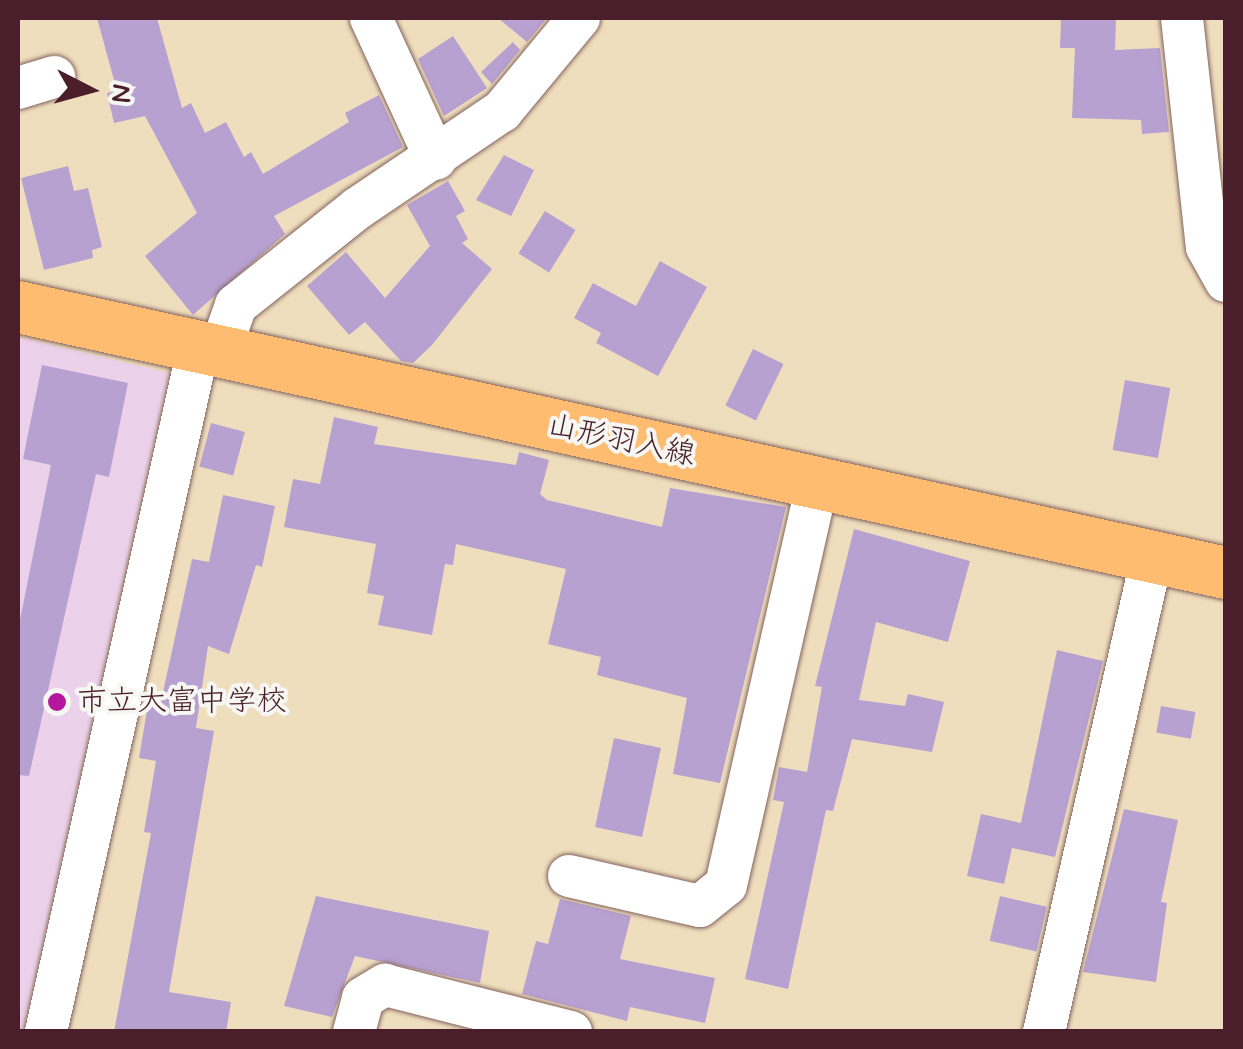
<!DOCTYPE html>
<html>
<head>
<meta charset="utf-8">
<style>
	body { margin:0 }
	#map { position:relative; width:1243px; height:1049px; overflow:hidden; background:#efdebd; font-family:Mynerve,"Klee One",sans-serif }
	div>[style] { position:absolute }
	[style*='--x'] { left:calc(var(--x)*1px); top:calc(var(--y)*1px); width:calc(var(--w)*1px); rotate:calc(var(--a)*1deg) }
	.built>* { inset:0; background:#ecd1ea }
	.building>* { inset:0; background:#b7a1d1; transform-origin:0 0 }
	.roads { filter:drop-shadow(0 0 2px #84625e) drop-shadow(0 0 2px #84625e) }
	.minor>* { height:42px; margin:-21px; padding:0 21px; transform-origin:21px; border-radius:21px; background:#fff }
	.major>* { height:52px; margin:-26px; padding:0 26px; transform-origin:26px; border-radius:26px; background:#febc70 }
	.dots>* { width:28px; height:28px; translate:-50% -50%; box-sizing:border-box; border:5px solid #f6f6f2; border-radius:50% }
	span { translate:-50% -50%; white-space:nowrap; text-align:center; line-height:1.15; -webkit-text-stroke:8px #f6f6f2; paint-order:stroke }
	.street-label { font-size:30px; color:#4a1f2b }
	.poi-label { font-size:30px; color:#4a1f2b }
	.left { translate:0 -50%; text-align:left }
	.frame { position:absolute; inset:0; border:20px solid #4a1f2b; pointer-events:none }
	.north { position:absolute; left:40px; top:40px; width:100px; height:100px; -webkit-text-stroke:8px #f6f6f2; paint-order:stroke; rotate:96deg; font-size:28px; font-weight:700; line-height:40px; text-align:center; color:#4a1f2b }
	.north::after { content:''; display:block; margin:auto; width:35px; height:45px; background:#4a1f2b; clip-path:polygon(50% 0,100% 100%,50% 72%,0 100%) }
</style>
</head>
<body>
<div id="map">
	<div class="built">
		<div style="clip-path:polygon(18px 337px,169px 373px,23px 1031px,18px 1032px)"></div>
	</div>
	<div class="building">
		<div style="clip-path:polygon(97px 18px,157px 18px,182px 108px,191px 103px,205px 133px,226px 122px,244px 157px,251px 152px,263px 174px,349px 122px,345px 113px,379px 95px,403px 147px,274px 216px,285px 234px,193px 315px,145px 256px,197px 213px,145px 116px,114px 123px,107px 93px,117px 91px)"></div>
		<div style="clip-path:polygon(498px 18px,547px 18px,527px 42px)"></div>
		<div style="clip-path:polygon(1061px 18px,1116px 18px,1115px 50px,1160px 48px,1169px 132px,1142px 134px,1141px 120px,1072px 118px,1075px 48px,1060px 48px)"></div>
		<div style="clip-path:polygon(453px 36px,487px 88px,444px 116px,418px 59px)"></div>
		<div style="clip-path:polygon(513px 42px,520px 50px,492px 84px,481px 72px)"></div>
		<div style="clip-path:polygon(504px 155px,534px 170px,511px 216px,476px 200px)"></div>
		<div style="clip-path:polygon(68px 166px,74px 191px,88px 188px,102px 247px,92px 250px,93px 258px,44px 270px,21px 178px)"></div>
		<div style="clip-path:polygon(448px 181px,465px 211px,456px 216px,468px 239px,462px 243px,492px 269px,432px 345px,413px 363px,401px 361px,365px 322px,349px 335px,307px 286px,346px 252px,385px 298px,430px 246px,407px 205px)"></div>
		<div style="left:545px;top:211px;width:36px;height:50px;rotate:32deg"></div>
		<div style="clip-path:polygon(660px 261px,707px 287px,658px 376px,596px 343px,601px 333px,574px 318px,593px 283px,636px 306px)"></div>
		<div style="left:753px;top:349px;width:34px;height:63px;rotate:26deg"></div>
		<div style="clip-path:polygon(42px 365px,128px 383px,109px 477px,96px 474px,29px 776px,18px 775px,18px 630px,51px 465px,23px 459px)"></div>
		<div style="left:1125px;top:380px;width:46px;height:71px;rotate:10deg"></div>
		<div style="clip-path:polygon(334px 417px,378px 427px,374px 444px,516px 465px,519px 452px,549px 460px,540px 494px,547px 500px,662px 527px,670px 488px,786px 507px,720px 783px,673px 774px,687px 698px,597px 675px,601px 657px,548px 644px,566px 569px,456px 544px,453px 565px,445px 564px,432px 635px,378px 625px,384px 596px,367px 593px,376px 544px,284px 527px,293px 479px,320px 484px)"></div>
		<div style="left:211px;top:423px;width:35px;height:45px;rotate:15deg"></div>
		<div style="clip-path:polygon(223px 495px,275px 506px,262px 567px,256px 565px,229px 654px,208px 646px,196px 728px,214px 731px,169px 992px,231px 1002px,226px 1032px,114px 1032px,151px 833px,144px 832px,156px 761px,139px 758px,148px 704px,160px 706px,192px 559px,209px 562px)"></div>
		<div style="clip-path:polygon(854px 529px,970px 561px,948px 642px,876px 622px,859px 700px,905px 706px,908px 694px,944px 702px,932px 752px,852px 739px,833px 811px,826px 810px,788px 989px,745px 979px,784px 802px,773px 800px,779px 767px,807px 772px,822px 687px,815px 686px)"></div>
		<div style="clip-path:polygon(1057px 650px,1103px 661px,1055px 857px,1012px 848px,1004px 884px,967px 876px,981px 814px,1021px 823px)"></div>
		<div style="left:1161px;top:706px;width:35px;height:27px;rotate:10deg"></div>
		<div style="left:614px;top:738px;width:48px;height:91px;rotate:12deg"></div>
		<div style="clip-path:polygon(1124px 809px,1178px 820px,1161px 902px,1167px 903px,1156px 982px,1083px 972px)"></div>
		<div style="clip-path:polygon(316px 896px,489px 931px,480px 983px,355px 956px,332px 1017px,284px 1006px)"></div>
		<div style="left:1000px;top:896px;width:48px;height:46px;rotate:13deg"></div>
		<div style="clip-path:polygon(560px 899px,631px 916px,620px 959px,715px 978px,705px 1023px,630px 1007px,627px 1021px,522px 994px,536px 941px,548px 944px)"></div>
	</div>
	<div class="roads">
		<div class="minor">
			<div style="--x:371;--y:18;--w:155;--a:65.3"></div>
			<div style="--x:1182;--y:18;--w:230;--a:83.8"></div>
			<div style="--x:1207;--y:247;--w:39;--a:61"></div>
			<div style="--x:18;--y:88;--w:38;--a:-17"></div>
			<div style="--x:219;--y:353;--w:51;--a:-70.5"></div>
			<div style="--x:236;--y:305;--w:156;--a:-38.5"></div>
			<div style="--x:358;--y:208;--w:174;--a:-34"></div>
			<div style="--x:502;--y:111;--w:121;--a:-50.4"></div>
			<div style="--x:569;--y:876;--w:134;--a:12.9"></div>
			<div style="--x:700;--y:906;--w:33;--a:-39"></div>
			<div style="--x:726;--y:885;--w:411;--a:-77.2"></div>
			<div style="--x:46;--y:1032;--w:700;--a:-77.45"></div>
			<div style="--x:354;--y:1032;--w:35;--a:-75"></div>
			<div style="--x:363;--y:998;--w:26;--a:-31"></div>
			<div style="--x:385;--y:985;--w:192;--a:14.2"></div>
			<div style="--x:1044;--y:1032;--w:487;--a:-77.2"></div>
		</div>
		<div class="major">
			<div style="--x:18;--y:307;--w:1237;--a:12.42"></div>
		</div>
	</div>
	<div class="dots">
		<div style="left:57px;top:702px;background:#b5179e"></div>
	</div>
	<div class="street-label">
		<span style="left:621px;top:441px;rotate:12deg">山形羽入線</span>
	</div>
	<div class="poi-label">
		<span class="left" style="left:77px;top:702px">市立大富中学校</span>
	</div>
	<div class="frame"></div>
	<div class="north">N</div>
</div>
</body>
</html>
